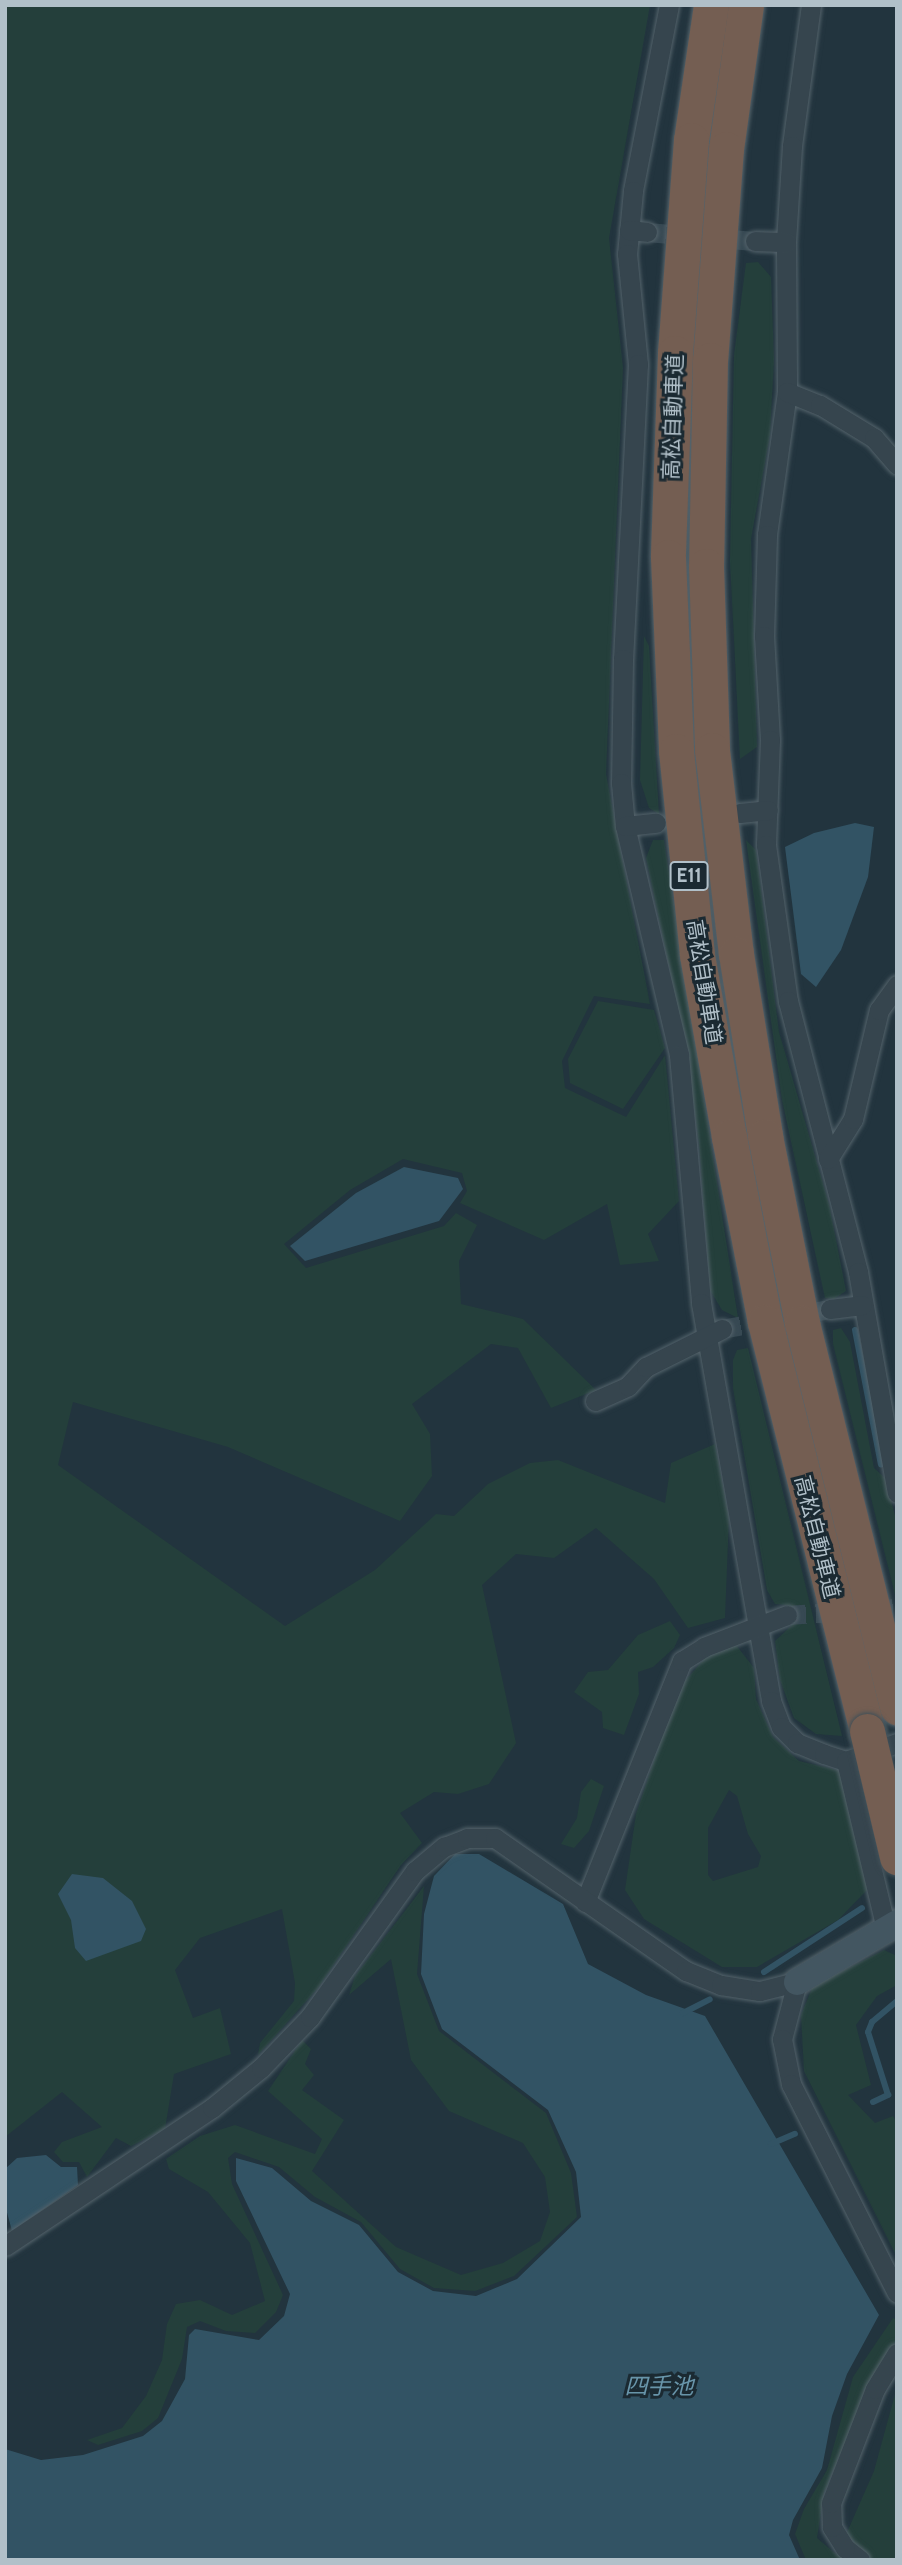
<!DOCTYPE html>
<html>
<head>
<meta charset="utf-8">
<style>
	body { margin:0 }
	#map { position:relative; width:902px; height:2565px; overflow:hidden; background:#22343e; font-family:Cabin,"Noto Sans JP",sans-serif }
	div>[style] { position:absolute }
	[style*='--x'] { left:calc(var(--x)*1px); top:calc(var(--y)*1px); width:calc(var(--w)*1px); rotate:calc(var(--a)*1deg) }
	.green>* { inset:0; background:#243f3b }
	.water>* { inset:0; background:#325364 }
	.stream>* { height:6px; margin:-3px; padding:0 3px; transform-origin:3px; border-radius:3px; background:#325364 }
	.street-tunnel>* { height:19px; margin-top:-9.5px; transform-origin:0; background:repeating-linear-gradient(90deg,#374953 0 19px,transparent 0 29px) }
	.roads { filter:drop-shadow(0 0 2px #54636b) drop-shadow(0 0 2px #54636b) }
	.street>* { height:19px; margin:-9.5px; padding:0 9.5px; transform-origin:9.5px; border-radius:9.5px; background:#36454e }
	.secondary>* { height:26px; margin:-13px; padding:0 13px; transform-origin:13px; border-radius:13px; background:#435661 }
	.highway>* { height:35px; margin:-17.5px; padding:0 17.5px; transform-origin:17.5px; border-radius:17.5px; background:#745e52 }
	.bridges { filter:drop-shadow(0 0 2px #415058) drop-shadow(0 0 2px #415058) }
	.highway-bridge>* { height:35px; margin:-17.5px; padding:0 17.5px; transform-origin:17.5px; border-radius:17.5px; background:#745e52 }
	span { translate:-50% -50%; white-space:nowrap; text-align:center; line-height:1.15; -webkit-text-stroke:6px #1b2a32; paint-order:stroke }
	.shield-label span { padding:2px 5px; background:#1b2a32; border:2px solid; border-radius:5px; -webkit-text-stroke-width:0 }
	.shield-label { font-size:19px; color:#b1c0c9; font-weight:700 }
	.street-label { font-size:21px; color:#b1c0c9 }
	.water-label { font-size:23px; color:#6895aa; font-style:italic }
	.frame { position:absolute; inset:0; border:7px solid #b1c0c9; pointer-events:none }
</style>
</head>
<body>
<div id="map">
	<div class="green">
		<div style="clip-path:polygon(5px 5px,650px 5px,609px 238px,623px 368px,606px 774px,650px 1004px,594px 996px,562px 1061px,565px 1088px,626px 1117px,665px 1055px,679px 1201px,648px 1234px,659px 1261px,620px 1265px,607px 1204px,544px 1240px,460px 1203px,467px 1191px,462px 1173px,403px 1159px,350px 1190px,284px 1244px,306px 1268px,444px 1226px,456px 1213px,477px 1225px,459px 1261px,461px 1304px,523px 1319px,596px 1390px,551px 1408px,518px 1348px,491px 1344px,412px 1404px,430px 1434px,432px 1476px,400px 1521px,228px 1447px,73px 1402px,58px 1465px,285px 1626px,375px 1570px,436px 1514px,454px 1516px,488px 1484px,530px 1463px,558px 1460px,665px 1503px,671px 1463px,715px 1444px,729px 1517px,725px 1618px,688px 1628px,654px 1579px,596px 1528px,554px 1558px,516px 1554px,482px 1585px,516px 1743px,489px 1784px,458px 1794px,434px 1792px,400px 1813px,422px 1843px,401px 1865px,318px 1988px,258px 2055px,260px 2043px,294px 2001px,295px 1983px,282px 1909px,200px 1938px,175px 1970px,193px 2018px,220px 2008px,231px 2054px,174px 2074px,165px 2129px,131px 2146px,116px 2138px,87px 2177px,79px 2162px,63px 2162px,54px 2152px,62px 2142px,102px 2127px,62px 2092px,5px 2137px)"></div>
		<div style="clip-path:polygon(758px 262px,771px 277px,774px 359px,770px 435px,751px 539px,757px 747px,740px 759px,730px 561px,734px 355px,746px 263px)"></div>
		<div style="clip-path:polygon(644px 636px,649px 646px,659px 814px,649px 808px,640px 780px)"></div>
		<div style="clip-path:polygon(653px 840px,664px 840px,738px 1318px,722px 1310px,710px 1290px,699px 1144px,685px 1042px,646px 858px)"></div>
		<div style="clip-path:polygon(746px 840px,756px 850px,779px 1032px,829px 1204px,846px 1291px,834px 1299px,825px 1298px,782px 1100px)"></div>
		<div style="clip-path:polygon(598px 1001px,654px 1010px,665px 1048px,623px 1109px,570px 1083px,568px 1059px)"></div>
		<div style="clip-path:polygon(841px 1328px,850px 1342px,874px 1468px,885px 1478px,897px 1523px,897px 1603px,833px 1344px,833px 1330px)"></div>
		<div style="clip-path:polygon(748px 1348px,842px 1736px,816px 1734px,794px 1718px,780px 1680px,775px 1641px,791px 1626px,787px 1605px,775px 1604px,767px 1590px,733px 1388px,733px 1360px,737px 1350px)"></div>
		<div style="clip-path:polygon(670px 1621px,680px 1635px,674px 1648px,653px 1667px,638px 1672px,639px 1694px,624px 1735px,603px 1728px,602px 1712px,574px 1692px,588px 1672px,608px 1670px,638px 1635px)"></div>
		<div style="clip-path:polygon(evenodd,736px 1645px,754px 1668px,756px 1699px,773px 1737px,799px 1761px,841px 1771px,867px 1890px,838px 1920px,757px 1967px,722px 1967px,644px 1919px,625px 1890px,636px 1814px,678px 1689px,706px 1657px,736px 1645px,729px 1790px,737px 1796px,748px 1834px,761px 1856px,758px 1867px,713px 1881px,708px 1875px,708px 1828px,729px 1790px)"></div>
		<div style="clip-path:polygon(591px 1779px,604px 1786px,589px 1831px,574px 1848px,561px 1844px,577px 1818px,581px 1792px)"></div>
		<div style="clip-path:polygon(424px 1886px,417px 1974px,439px 2031px,546px 2113px,571px 2173px,577px 2217px,514px 2276px,475px 2291px,434px 2288px,400px 2269px,361px 2222px,315px 2197px,279px 2167px,235px 2152px,228px 2158px,232px 2184px,283px 2295px,276px 2312px,255px 2333px,226px 2331px,200px 2321px,187px 2327px,182px 2359px,158px 2418px,142px 2431px,98px 2445px,87px 2440px,122px 2428px,146px 2396px,162px 2360px,167px 2324px,176px 2304px,200px 2300px,232px 2315px,265px 2301px,250px 2243px,208px 2192px,169px 2169px,166px 2159px,200px 2136px,235px 2125px,315px 2154px,322px 2139px,268px 2091px,302px 2040px,311px 2049px,305px 2064px,314px 2075px,302px 2090px,344px 2120px,312px 2171px,396px 2247px,461px 2275px,503px 2263px,540px 2241px,550px 2212px,545px 2177px,523px 2143px,449px 2111px,411px 2060px,391px 1959px,349px 1995px,355px 1976px)"></div>
		<div style="clip-path:polygon(884px 1950px,897px 1956px,897px 1985px,877px 1996px,856px 2025px,871px 2085px,848px 2095px,875px 2123px,893px 2116px,897px 2123px,897px 2257px,804px 2071px,801px 2015px,813px 1986px)"></div>
		<div style="clip-path:polygon(893px 2318px,897px 2320px,897px 2339px,871px 2382px,824px 2493px,817px 2538px,837px 2555px,874px 2471px,897px 2387px,897px 2560px,806px 2560px,795px 2534px,804px 2509px,827px 2470px,853px 2377px)"></div>
	</div>
	<div class="water">
		<div style="clip-path:polygon(855px 823px,874px 827px,868px 877px,841px 950px,816px 987px,801px 974px,785px 847px,814px 833px)"></div>
		<div style="clip-path:polygon(404px 1167px,458px 1178px,463px 1189px,439px 1221px,305px 1261px,290px 1246px,356px 1193px)"></div>
		<div style="clip-path:polygon(455px 1854px,479px 1854px,563px 1904px,588px 1964px,646px 1995px,705px 2016px,879px 2315px,847px 2374px,832px 2416px,822px 2468px,793px 2520px,789px 2535px,800px 2560px,5px 2560px,5px 2449px,41px 2460px,83px 2455px,143px 2436px,162px 2421px,185px 2379px,189px 2335px,195px 2329px,259px 2340px,284px 2316px,290px 2294px,236px 2181px,236px 2158px,272px 2168px,311px 2201px,359px 2225px,398px 2272px,433px 2291px,476px 2296px,517px 2279px,581px 2217px,576px 2172px,548px 2110px,442px 2029px,421px 1974px,424px 1914px,434px 1876px)"></div>
		<div style="clip-path:polygon(72px 1874px,103px 1878px,132px 1901px,146px 1929px,141px 1941px,86px 1961px,75px 1948px,71px 1920px,58px 1894px)"></div>
		<div style="clip-path:polygon(46px 2155px,61px 2167px,77px 2167px,78px 2185px,12px 2231px,5px 2205px,5px 2169px,17px 2158px)"></div>
	</div>
	<div class="stream">
		<div style="--x:855;--y:1330;--w:137;--a:79.1"></div>
		<div style="--x:764;--y:1972;--w:117;--a:-33.1"></div>
		<div style="--x:683;--y:2013;--w:30;--a:-27"></div>
		<div style="--x:873;--y:2102;--w:17;--a:-25"></div>
		<div style="--x:888;--y:2095;--w:66;--a:-107.6"></div>
		<div style="--x:868;--y:2032;--w:11;--a:-68"></div>
		<div style="--x:872;--y:2022;--w:33;--a:-40"></div>
		<div style="--x:771;--y:2144;--w:26;--a:-23"></div>
	</div>
	<div class="street-tunnel">
		<div style="--x:647;--y:232;--w:108;--a:4.8"></div>
		<div style="--x:722;--y:1329;--w:110;--a:-10.5"></div>
		<div style="--x:787;--y:1615;--w:110;--a:-3.6"></div>
	</div>
	<div class="roads">
		<div class="street">
			<div style="--x:669;--y:5;--w:189;--a:101"></div>
			<div style="--x:633;--y:191;--w:63;--a:95.4"></div>
			<div style="--x:627;--y:254;--w:111;--a:84.3"></div>
			<div style="--x:638;--y:364;--w:295;--a:92.9"></div>
			<div style="--x:623;--y:659;--w:124;--a:90.9"></div>
			<div style="--x:621;--y:783;--w:43;--a:84.7"></div>
			<div style="--x:625;--y:826;--w:235;--a:76.7"></div>
			<div style="--x:679;--y:1055;--w:249;--a:84.9"></div>
			<div style="--x:701;--y:1303;--w:404;--a:80"></div>
			<div style="--x:771;--y:1701;--w:28;--a:69"></div>
			<div style="--x:781;--y:1727;--w:23;--a:45"></div>
			<div style="--x:797;--y:1743;--w:29;--a:22"></div>
			<div style="--x:824;--y:1754;--w:23;--a:18"></div>
			<div style="--x:846;--y:1761;--w:54;--a:-19.4"></div>
			<div style="--x:811;--y:5;--w:142;--a:97.7"></div>
			<div style="--x:792;--y:146;--w:96;--a:93.6"></div>
			<div style="--x:786;--y:242;--w:150;--a:89.6"></div>
			<div style="--x:787;--y:392;--w:144;--a:98"></div>
			<div style="--x:767;--y:535;--w:101;--a:91.7"></div>
			<div style="--x:764;--y:636;--w:104;--a:86.7"></div>
			<div style="--x:770;--y:740;--w:105;--a:92.2"></div>
			<div style="--x:766;--y:845;--w:158;--a:82"></div>
			<div style="--x:788;--y:1001;--w:280;--a:75.5"></div>
			<div style="--x:858;--y:1272;--w:224;--a:80"></div>
			<div style="--x:629;--y:230;--w:18;--a:6"></div>
			<div style="--x:755;--y:241;--w:31;--a:2"></div>
			<div style="--x:787;--y:392;--w:35;--a:22"></div>
			<div style="--x:820;--y:405;--w:63;--a:31.4"></div>
			<div style="--x:874;--y:438;--w:35;--a:49"></div>
			<div style="--x:740;--y:813;--w:28;--a:-6"></div>
			<div style="--x:625;--y:826;--w:31;--a:-6"></div>
			<div style="--x:828;--y:1159;--w:47;--a:-58"></div>
			<div style="--x:853;--y:1119;--w:112;--a:-76.6"></div>
			<div style="--x:879;--y:1010;--w:31;--a:-54"></div>
			<div style="--x:830;--y:1309;--w:32;--a:-7"></div>
			<div style="--x:595;--y:1401;--w:36;--a:-24"></div>
			<div style="--x:628;--y:1386;--w:26;--a:-47"></div>
			<div style="--x:646;--y:1367;--w:85;--a:-26.6"></div>
			<div style="--x:846;--y:1761;--w:173;--a:76.6"></div>
			<div style="--x:585;--y:1902;--w:260;--a:-68.1"></div>
			<div style="--x:682;--y:1661;--w:26;--a:-32"></div>
			<div style="--x:704;--y:1647;--w:89;--a:-21.1"></div>
			<div style="--x:5;--y:2246;--w:249;--a:-33.7"></div>
			<div style="--x:212;--y:2108;--w:63;--a:-39.2"></div>
			<div style="--x:261;--y:2068;--w:71;--a:-46.1"></div>
			<div style="--x:310;--y:2017;--w:180;--a:-54.3"></div>
			<div style="--x:415;--y:1871;--w:38;--a:-40"></div>
			<div style="--x:444;--y:1847;--w:25;--a:-21"></div>
			<div style="--x:467;--y:1838;--w:28;--a:0"></div>
			<div style="--x:495;--y:1838;--w:233;--a:34.9"></div>
			<div style="--x:686;--y:1971;--w:38;--a:22"></div>
			<div style="--x:721;--y:1985;--w:39;--a:9"></div>
			<div style="--x:760;--y:1991;--w:38;--a:-14"></div>
			<div style="--x:797;--y:1982;--w:59;--a:104.7"></div>
			<div style="--x:782;--y:2039;--w:46;--a:78.7"></div>
			<div style="--x:791;--y:2084;--w:234;--a:63.1"></div>
			<div style="--x:860;--y:2560;--w:19;--a:-141"></div>
			<div style="--x:845;--y:2548;--w:25;--a:-122"></div>
			<div style="--x:832;--y:2527;--w:24;--a:-92"></div>
			<div style="--x:831;--y:2503;--w:122;--a:-68.9"></div>
			<div style="--x:875;--y:2389;--w:42;--a:-58.6"></div>
		</div>
		<div class="secondary">
			<div style="--x:797;--y:1982;--w:116;--a:-30.5"></div>
		</div>
		<div class="highway">
			<div style="--x:711;--y:5;--w:136;--a:98.4"></div>
			<div style="--x:691;--y:140;--w:214;--a:94.3"></div>
			<div style="--x:675;--y:353;--w:204;--a:92"></div>
			<div style="--x:668;--y:557;--w:194;--a:87.6"></div>
			<div style="--x:676;--y:751;--w:205;--a:84.1"></div>
			<div style="--x:697;--y:955;--w:185;--a:80"></div>
			<div style="--x:729;--y:1137;--w:188;--a:79"></div>
			<div style="--x:765;--y:1322;--w:422;--a:76"></div>
			<div style="--x:746;--y:5;--w:145;--a:97.9"></div>
			<div style="--x:726;--y:149;--w:212;--a:94.3"></div>
			<div style="--x:710;--y:360;--w:206;--a:91.1"></div>
			<div style="--x:706;--y:566;--w:184;--a:88.1"></div>
			<div style="--x:712;--y:750;--w:205;--a:83.3"></div>
			<div style="--x:736;--y:954;--w:184;--a:80.9"></div>
			<div style="--x:765;--y:1136;--w:191;--a:78.8"></div>
			<div style="--x:802;--y:1323;--w:396;--a:76.1"></div>
		</div>
	</div>
	<div class="bridges">
		<div class="highway-bridge">
			<div style="--x:867;--y:1731;--w:130;--a:76.6"></div>
		</div>
	</div>
	<div class="shield-label">
		<span style="left:689px;top:876px">E11</span>
	</div>
	<div class="street-label">
		<span style="left:673px;top:417px;rotate:-88deg">高松自動車道</span>
		<span style="left:704px;top:982px;rotate:81deg">高松自動車道</span>
		<span style="left:817px;top:1537px;rotate:76deg">高松自動車道</span>
	</div>
	<div class="water-label">
		<span style="left:659px;top:2386px">四手池</span>
	</div>
	<div class="frame"></div>
</div>
</body>
</html>
